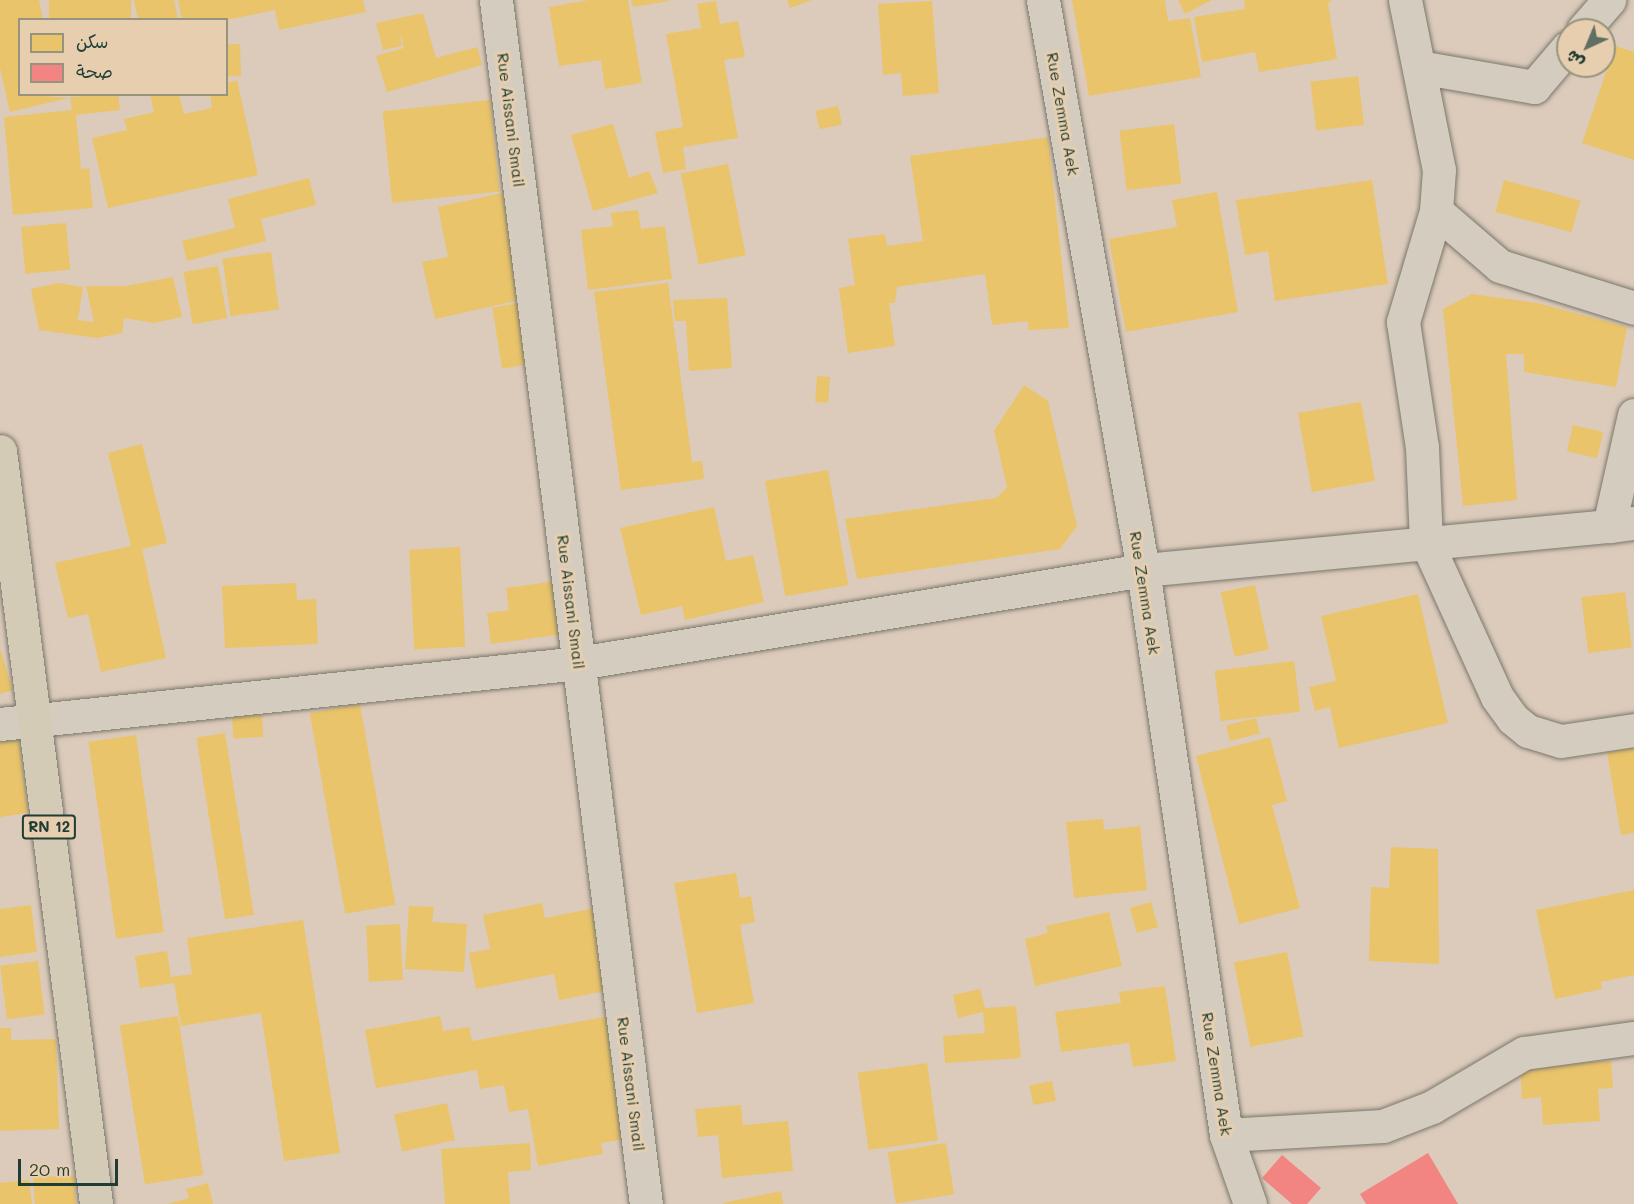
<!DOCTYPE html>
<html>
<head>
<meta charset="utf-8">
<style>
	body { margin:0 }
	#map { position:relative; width:1634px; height:1204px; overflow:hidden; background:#dccbba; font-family:Mali,"Playpen Sans Arabic",sans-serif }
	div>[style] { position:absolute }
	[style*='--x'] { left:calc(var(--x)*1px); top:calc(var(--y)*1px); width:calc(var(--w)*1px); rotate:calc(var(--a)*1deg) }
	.homes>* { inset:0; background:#e9c46a; transform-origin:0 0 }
	.health>* { inset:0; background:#f28482 }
	.roads { filter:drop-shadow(0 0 2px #7a776e) drop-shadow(0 0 2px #7a776e) }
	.minor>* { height:33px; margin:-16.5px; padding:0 16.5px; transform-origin:16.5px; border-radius:16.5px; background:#d5ccc0 }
	.major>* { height:33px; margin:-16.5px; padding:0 16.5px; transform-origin:16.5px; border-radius:16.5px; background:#d4cbb7 }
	span { translate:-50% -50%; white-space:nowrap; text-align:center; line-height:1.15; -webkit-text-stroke:6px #e6ceaf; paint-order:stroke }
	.shield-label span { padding:2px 4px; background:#e6ceaf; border:2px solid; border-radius:4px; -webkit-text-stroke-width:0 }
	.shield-label { font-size:15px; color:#1f3d34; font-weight:700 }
	.street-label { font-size:16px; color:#1f3d34 }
	.legend { position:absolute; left:18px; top:18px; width:210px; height:78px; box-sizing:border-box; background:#e6ceaf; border:2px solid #96947e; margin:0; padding:8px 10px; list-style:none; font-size:18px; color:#1f3d34 }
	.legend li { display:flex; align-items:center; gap:12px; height:30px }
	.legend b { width:30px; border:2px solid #96947e }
	.north { position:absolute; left:1556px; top:18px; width:60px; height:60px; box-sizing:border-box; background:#e6ceaf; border:2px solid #96947e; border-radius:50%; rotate:224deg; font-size:16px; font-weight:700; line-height:24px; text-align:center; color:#1f3d34 }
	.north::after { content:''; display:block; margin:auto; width:21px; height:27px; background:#616f63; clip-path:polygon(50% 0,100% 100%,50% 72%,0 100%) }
	.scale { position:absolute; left:18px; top:1159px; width:100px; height:27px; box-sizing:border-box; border:3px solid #1f3d34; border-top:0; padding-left:8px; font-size:18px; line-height:21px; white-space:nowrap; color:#1f3d34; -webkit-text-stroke:4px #e6ceaf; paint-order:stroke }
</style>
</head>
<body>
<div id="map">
	<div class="homes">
		<div style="clip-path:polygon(0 0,39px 0,43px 20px,20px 20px,20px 94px,69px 98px,10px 112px,0 68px)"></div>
		<div style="left:49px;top:0;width:82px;height:20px"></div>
		<div style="clip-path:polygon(134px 0,174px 0,178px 20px,138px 20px)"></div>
		<div style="clip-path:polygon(178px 0,363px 0,366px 12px,279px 30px,275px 10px,226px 20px,182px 20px)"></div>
		<div style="clip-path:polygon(589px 0,628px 0,642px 83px,605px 89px,601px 60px,559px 66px,549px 7px)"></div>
		<div style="clip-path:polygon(631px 0,669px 0,669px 1px,633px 7px)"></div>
		<div style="clip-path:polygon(787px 0,812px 0,790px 8px)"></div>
		<div style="clip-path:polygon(1072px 0,1165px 0,1168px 21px,1190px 18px,1201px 77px,1089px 96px)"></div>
		<div style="clip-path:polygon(1178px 0,1212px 0,1185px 14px)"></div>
		<div style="clip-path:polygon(1244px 0,1332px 0,1328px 4px,1337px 59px,1259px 72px,1255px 52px,1202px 62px,1194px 17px,1245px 9px)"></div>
		<div style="clip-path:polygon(716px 1px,720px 24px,738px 21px,745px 57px,724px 60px,738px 138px,683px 147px,686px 169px,663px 173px,655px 132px,683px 127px,666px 34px,701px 28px,697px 4px)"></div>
		<div style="clip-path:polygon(932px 1px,939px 93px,903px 96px,901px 73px,883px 75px,878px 4px)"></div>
		<div style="clip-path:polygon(423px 13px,436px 58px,477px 47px,482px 65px,387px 92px,376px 56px,404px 48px,398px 26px,402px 46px,383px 50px,376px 23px)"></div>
		<div style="left:240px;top:44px;width:32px;height:14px;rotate:88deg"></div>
		<div style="clip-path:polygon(1615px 46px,1634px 52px,1634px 160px,1582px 143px)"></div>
		<div style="left:1358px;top:76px;width:49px;height:48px;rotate:83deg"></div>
		<div style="clip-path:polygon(237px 80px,258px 175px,108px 208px,92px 138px,127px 130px,124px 119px,154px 112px,150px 94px,179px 94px,184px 114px,212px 108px,210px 94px,226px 94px,226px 83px)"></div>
		<div style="clip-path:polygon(118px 94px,120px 110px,76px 115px,81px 169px,89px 168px,93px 208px,13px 215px,4px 117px,72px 110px,70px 97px)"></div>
		<div style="left:490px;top:100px;width:92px;height:108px;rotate:84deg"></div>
		<div style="left:838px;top:106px;width:19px;height:23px;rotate:78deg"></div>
		<div style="clip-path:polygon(613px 124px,629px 178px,649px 171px,658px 193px,593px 211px,571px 135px)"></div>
		<div style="left:1174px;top:124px;width:60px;height:55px;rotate:83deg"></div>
		<div style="clip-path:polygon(1048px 137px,1069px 328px,1029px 330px,1027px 321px,992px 325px,985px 274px,897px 287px,895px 303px,889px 303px,895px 346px,848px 353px,839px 288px,855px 285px,848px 239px,885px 234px,887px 246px,923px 241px,910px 156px)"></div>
		<div style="left:728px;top:164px;width:93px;height:48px;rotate:79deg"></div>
		<div style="clip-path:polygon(309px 178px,316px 205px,261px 219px,266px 241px,187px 261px,182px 241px,235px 228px,228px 199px)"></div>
		<div style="clip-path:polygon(1372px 180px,1388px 284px,1275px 301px,1268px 251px,1245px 255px,1236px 200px)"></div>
		<div style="left:1504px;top:180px;width:79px;height:33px;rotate:15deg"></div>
		<div style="clip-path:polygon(1217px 192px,1238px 312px,1126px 332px,1109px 239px,1177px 227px,1172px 200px)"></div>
		<div style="clip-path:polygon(502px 193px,525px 299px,435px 319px,422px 262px,448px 257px,438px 207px)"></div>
		<div style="clip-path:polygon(638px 210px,641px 229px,665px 226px,672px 279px,588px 290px,581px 230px,613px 226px,611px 213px)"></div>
		<div style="left:66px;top:223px;width:47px;height:45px;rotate:85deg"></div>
		<div style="left:271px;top:252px;width:58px;height:49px;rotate:82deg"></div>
		<div style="left:218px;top:266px;width:53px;height:35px;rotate:80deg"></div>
		<div style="clip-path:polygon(173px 277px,182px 317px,154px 323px,124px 318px,122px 333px,97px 338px,39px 330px,31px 289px,58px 283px,83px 287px,78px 320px,94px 322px,86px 286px,126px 286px)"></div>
		<div style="clip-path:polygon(668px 283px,692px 462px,702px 461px,704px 479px,621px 490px,594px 292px)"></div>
		<div style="clip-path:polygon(1472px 294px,1537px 303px,1627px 327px,1616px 387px,1524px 372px,1524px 354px,1506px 354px,1517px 500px,1463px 506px,1443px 309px)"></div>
		<div style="clip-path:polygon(727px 298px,732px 368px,689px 371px,686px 321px,675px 321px,673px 300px)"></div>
		<div style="left:520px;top:303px;width:62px;height:28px;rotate:81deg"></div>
		<div style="left:817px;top:376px;width:13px;height:26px;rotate:4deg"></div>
		<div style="clip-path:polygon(1024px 385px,1048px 401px,1077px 526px,1060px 549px,857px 579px,845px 519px,996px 498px,1007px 487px,994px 431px)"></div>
		<div style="left:1361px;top:402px;width:80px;height:64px;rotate:80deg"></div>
		<div style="left:1573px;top:425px;width:31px;height:27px;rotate:13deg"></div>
		<div style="clip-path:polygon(142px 444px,167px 543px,142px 549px,166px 658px,101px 672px,88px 614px,68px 618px,55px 563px,131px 546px,108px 453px)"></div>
		<div style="left:828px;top:470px;width:117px;height:64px;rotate:80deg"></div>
		<div style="clip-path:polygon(714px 507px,726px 561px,753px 555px,764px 602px,685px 620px,682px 606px,641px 615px,620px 528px)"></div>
		<div style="left:460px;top:547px;width:100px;height:51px;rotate:87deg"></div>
		<div style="clip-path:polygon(556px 581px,563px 634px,491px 644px,487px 613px,509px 610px,506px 588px)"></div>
		<div style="clip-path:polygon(296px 583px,297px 600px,316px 599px,318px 644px,225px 648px,222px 586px)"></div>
		<div style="left:1255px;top:585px;width:66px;height:35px;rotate:78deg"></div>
		<div style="left:1625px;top:592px;width:56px;height:44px;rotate:83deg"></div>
		<div style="clip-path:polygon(1418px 594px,1448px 723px,1339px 748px,1330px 707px,1315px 711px,1309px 687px,1336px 681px,1321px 616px)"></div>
		<div style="clip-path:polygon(0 649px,13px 690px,0 694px)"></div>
		<div style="left:1294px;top:661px;width:51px;height:80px;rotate:83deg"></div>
		<div style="left:360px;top:704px;width:204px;height:51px;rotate:80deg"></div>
		<div style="left:262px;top:715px;width:22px;height:30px;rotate:87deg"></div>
		<div style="left:1256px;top:718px;width:16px;height:31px;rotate:76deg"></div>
		<div style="clip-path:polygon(18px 732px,28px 813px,0 817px,0 735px)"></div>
		<div style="left:225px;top:733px;width:184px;height:29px;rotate:81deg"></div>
		<div style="left:136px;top:735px;width:199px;height:48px;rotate:82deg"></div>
		<div style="clip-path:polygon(1270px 737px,1287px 801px,1272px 805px,1300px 908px,1239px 924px,1196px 756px)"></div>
		<div style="clip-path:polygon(1634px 747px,1634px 833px,1621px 835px,1607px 752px)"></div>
		<div style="clip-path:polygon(1103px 819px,1104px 830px,1140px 826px,1147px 890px,1074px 898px,1066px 822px)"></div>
		<div style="clip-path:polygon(1391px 847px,1438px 849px,1439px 964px,1369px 961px,1371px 887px,1389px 888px)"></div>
		<div style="clip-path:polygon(736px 873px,740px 898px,751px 896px,755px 922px,740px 925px,754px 1003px,697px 1013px,674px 883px)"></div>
		<div style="clip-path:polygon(1634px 890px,1634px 975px,1601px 982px,1602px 989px,1555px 999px,1536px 910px)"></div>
		<div style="left:1151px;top:902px;width:26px;height:22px;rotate:74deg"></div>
		<div style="clip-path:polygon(542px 903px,545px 918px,600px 907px,616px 989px,559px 1000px,554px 974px,476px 989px,469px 953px,490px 949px,483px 915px)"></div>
		<div style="clip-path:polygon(31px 905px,37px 952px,0 957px,0 909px)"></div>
		<div style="clip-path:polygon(409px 906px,434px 907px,432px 922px,467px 924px,464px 972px,405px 969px)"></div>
		<div style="clip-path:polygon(1109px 912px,1122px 966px,1035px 986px,1025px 939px,1048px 933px,1046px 926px)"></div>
		<div style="clip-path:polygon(303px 920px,340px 1153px,284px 1161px,261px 1013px,181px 1026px,174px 983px,140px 988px,135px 956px,167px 951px,171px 977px,192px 974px,187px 938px)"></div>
		<div style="left:400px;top:924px;width:56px;height:34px;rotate:87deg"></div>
		<div style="left:1287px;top:952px;width:86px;height:54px;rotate:79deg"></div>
		<div style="left:38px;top:961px;width:54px;height:38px;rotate:83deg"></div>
		<div style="clip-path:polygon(1165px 986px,1176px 1061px,1133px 1067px,1129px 1043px,1061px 1052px,1055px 1012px,1121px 1003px,1119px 992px)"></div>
		<div style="clip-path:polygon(980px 989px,985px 1008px,1016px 1006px,1021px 1058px,945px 1063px,943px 1036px,985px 1033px,983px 1012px,958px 1018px,953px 995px)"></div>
		<div style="left:178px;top:1016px;width:161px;height:59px;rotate:81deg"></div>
		<div style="clip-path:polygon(440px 1016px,443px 1031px,469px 1027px,472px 1041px,610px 1016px,633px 1138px,601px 1143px,603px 1154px,538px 1166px,528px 1109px,509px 1112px,504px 1085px,480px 1089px,477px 1070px,376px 1088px,365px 1030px)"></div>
		<div style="clip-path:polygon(0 1028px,11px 1028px,11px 1040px,56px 1039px,59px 1129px,0 1131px)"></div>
		<div style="clip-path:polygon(1611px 1061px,1613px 1088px,1598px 1089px,1600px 1121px,1543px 1125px,1541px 1097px,1522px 1099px,1520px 1066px)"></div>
		<div style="left:927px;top:1063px;width:78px;height:70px;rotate:82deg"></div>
		<div style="left:1052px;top:1081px;width:20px;height:23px;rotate:79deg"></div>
		<div style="left:447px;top:1103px;width:38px;height:54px;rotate:78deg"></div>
		<div style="clip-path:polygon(741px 1105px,743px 1125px,788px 1121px,793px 1171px,722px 1178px,718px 1135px,698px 1137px,695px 1109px)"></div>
		<div style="clip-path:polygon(530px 1143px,531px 1170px,508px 1172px,510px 1204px,445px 1204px,441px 1149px)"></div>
		<div style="left:946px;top:1143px;width:52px;height:59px;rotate:81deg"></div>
		<div style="left:74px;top:1175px;width:29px;height:41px;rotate:86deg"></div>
		<div style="clip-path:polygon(29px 1180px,32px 1204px,0 1204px,0 1183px)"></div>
		<div style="clip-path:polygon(208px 1183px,213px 1204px,167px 1204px,189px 1198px,186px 1189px)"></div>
		<div style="clip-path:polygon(781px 1191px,783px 1204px,723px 1204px,723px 1203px)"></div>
	</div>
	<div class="health">
		<div style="clip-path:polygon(1428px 1153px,1458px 1204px,1366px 1204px,1360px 1194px)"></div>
		<div style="clip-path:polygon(1282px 1155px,1321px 1188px,1307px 1204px,1292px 1204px,1262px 1178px)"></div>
	</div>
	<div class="roads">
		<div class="minor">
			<div style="--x:496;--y:0;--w:1213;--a:82.9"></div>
			<div style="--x:1043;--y:0;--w:579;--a:80.05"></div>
			<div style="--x:1143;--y:570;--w:571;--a:81.64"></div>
			<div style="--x:1226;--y:1135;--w:73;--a:70.8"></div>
			<div style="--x:1405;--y:0;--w:173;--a:78.7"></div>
			<div style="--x:1439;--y:170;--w:41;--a:94.2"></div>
			<div style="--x:1436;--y:211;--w:116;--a:106.6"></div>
			<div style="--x:1403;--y:322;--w:126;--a:81.4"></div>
			<div style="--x:1422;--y:447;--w:94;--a:87.6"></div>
			<div style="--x:1426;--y:541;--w:171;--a:65.5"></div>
			<div style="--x:1497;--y:697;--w:27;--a:54"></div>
			<div style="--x:1513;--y:719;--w:19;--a:39"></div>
			<div style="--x:1528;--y:731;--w:34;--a:17"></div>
			<div style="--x:1561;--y:741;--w:74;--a:-8.6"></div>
			<div style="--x:1583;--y:30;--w:40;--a:-49"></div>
			<div style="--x:1419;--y:67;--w:117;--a:9.9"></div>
			<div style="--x:1534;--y:87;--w:52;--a:-49.6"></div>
			<div style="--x:1436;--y:211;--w:84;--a:40.7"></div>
			<div style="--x:1500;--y:266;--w:140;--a:17.4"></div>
			<div style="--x:1634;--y:415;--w:114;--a:102.7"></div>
			<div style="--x:1609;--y:526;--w:25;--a:-7"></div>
			<div style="--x:0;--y:724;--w:582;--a:-6.01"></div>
			<div style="--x:579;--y:663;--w:572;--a:-9.36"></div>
			<div style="--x:1143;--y:570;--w:468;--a:-5.4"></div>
			<div style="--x:1226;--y:1135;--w:157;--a:-3.3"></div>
			<div style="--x:1383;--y:1126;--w:53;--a:-21.2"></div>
			<div style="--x:1432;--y:1107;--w:107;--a:-30.4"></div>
			<div style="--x:1524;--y:1053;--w:111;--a:-7.8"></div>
		</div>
		<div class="major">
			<div style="--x:0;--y:451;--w:759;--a:82.73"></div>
		</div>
	</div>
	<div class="shield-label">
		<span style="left:49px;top:827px">RN 12</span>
	</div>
	<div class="street-label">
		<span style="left:1063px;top:114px;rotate:80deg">Rue Zemma Aek</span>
		<span style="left:511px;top:120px;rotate:83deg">Rue Aissani Smail</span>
		<span style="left:1145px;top:593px;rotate:81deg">Rue Zemma Aek</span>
		<span style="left:571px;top:602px;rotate:83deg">Rue Aissani Smail</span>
		<span style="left:1217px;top:1074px;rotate:81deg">Rue Zemma Aek</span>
		<span style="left:631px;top:1084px;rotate:83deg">Rue Aissani Smail</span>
	</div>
	<ul class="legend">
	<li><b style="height:16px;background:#e9c46a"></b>سكن</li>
	<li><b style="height:16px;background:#f28482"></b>صحة</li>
	</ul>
	<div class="north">ش</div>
	<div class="scale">20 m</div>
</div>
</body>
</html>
